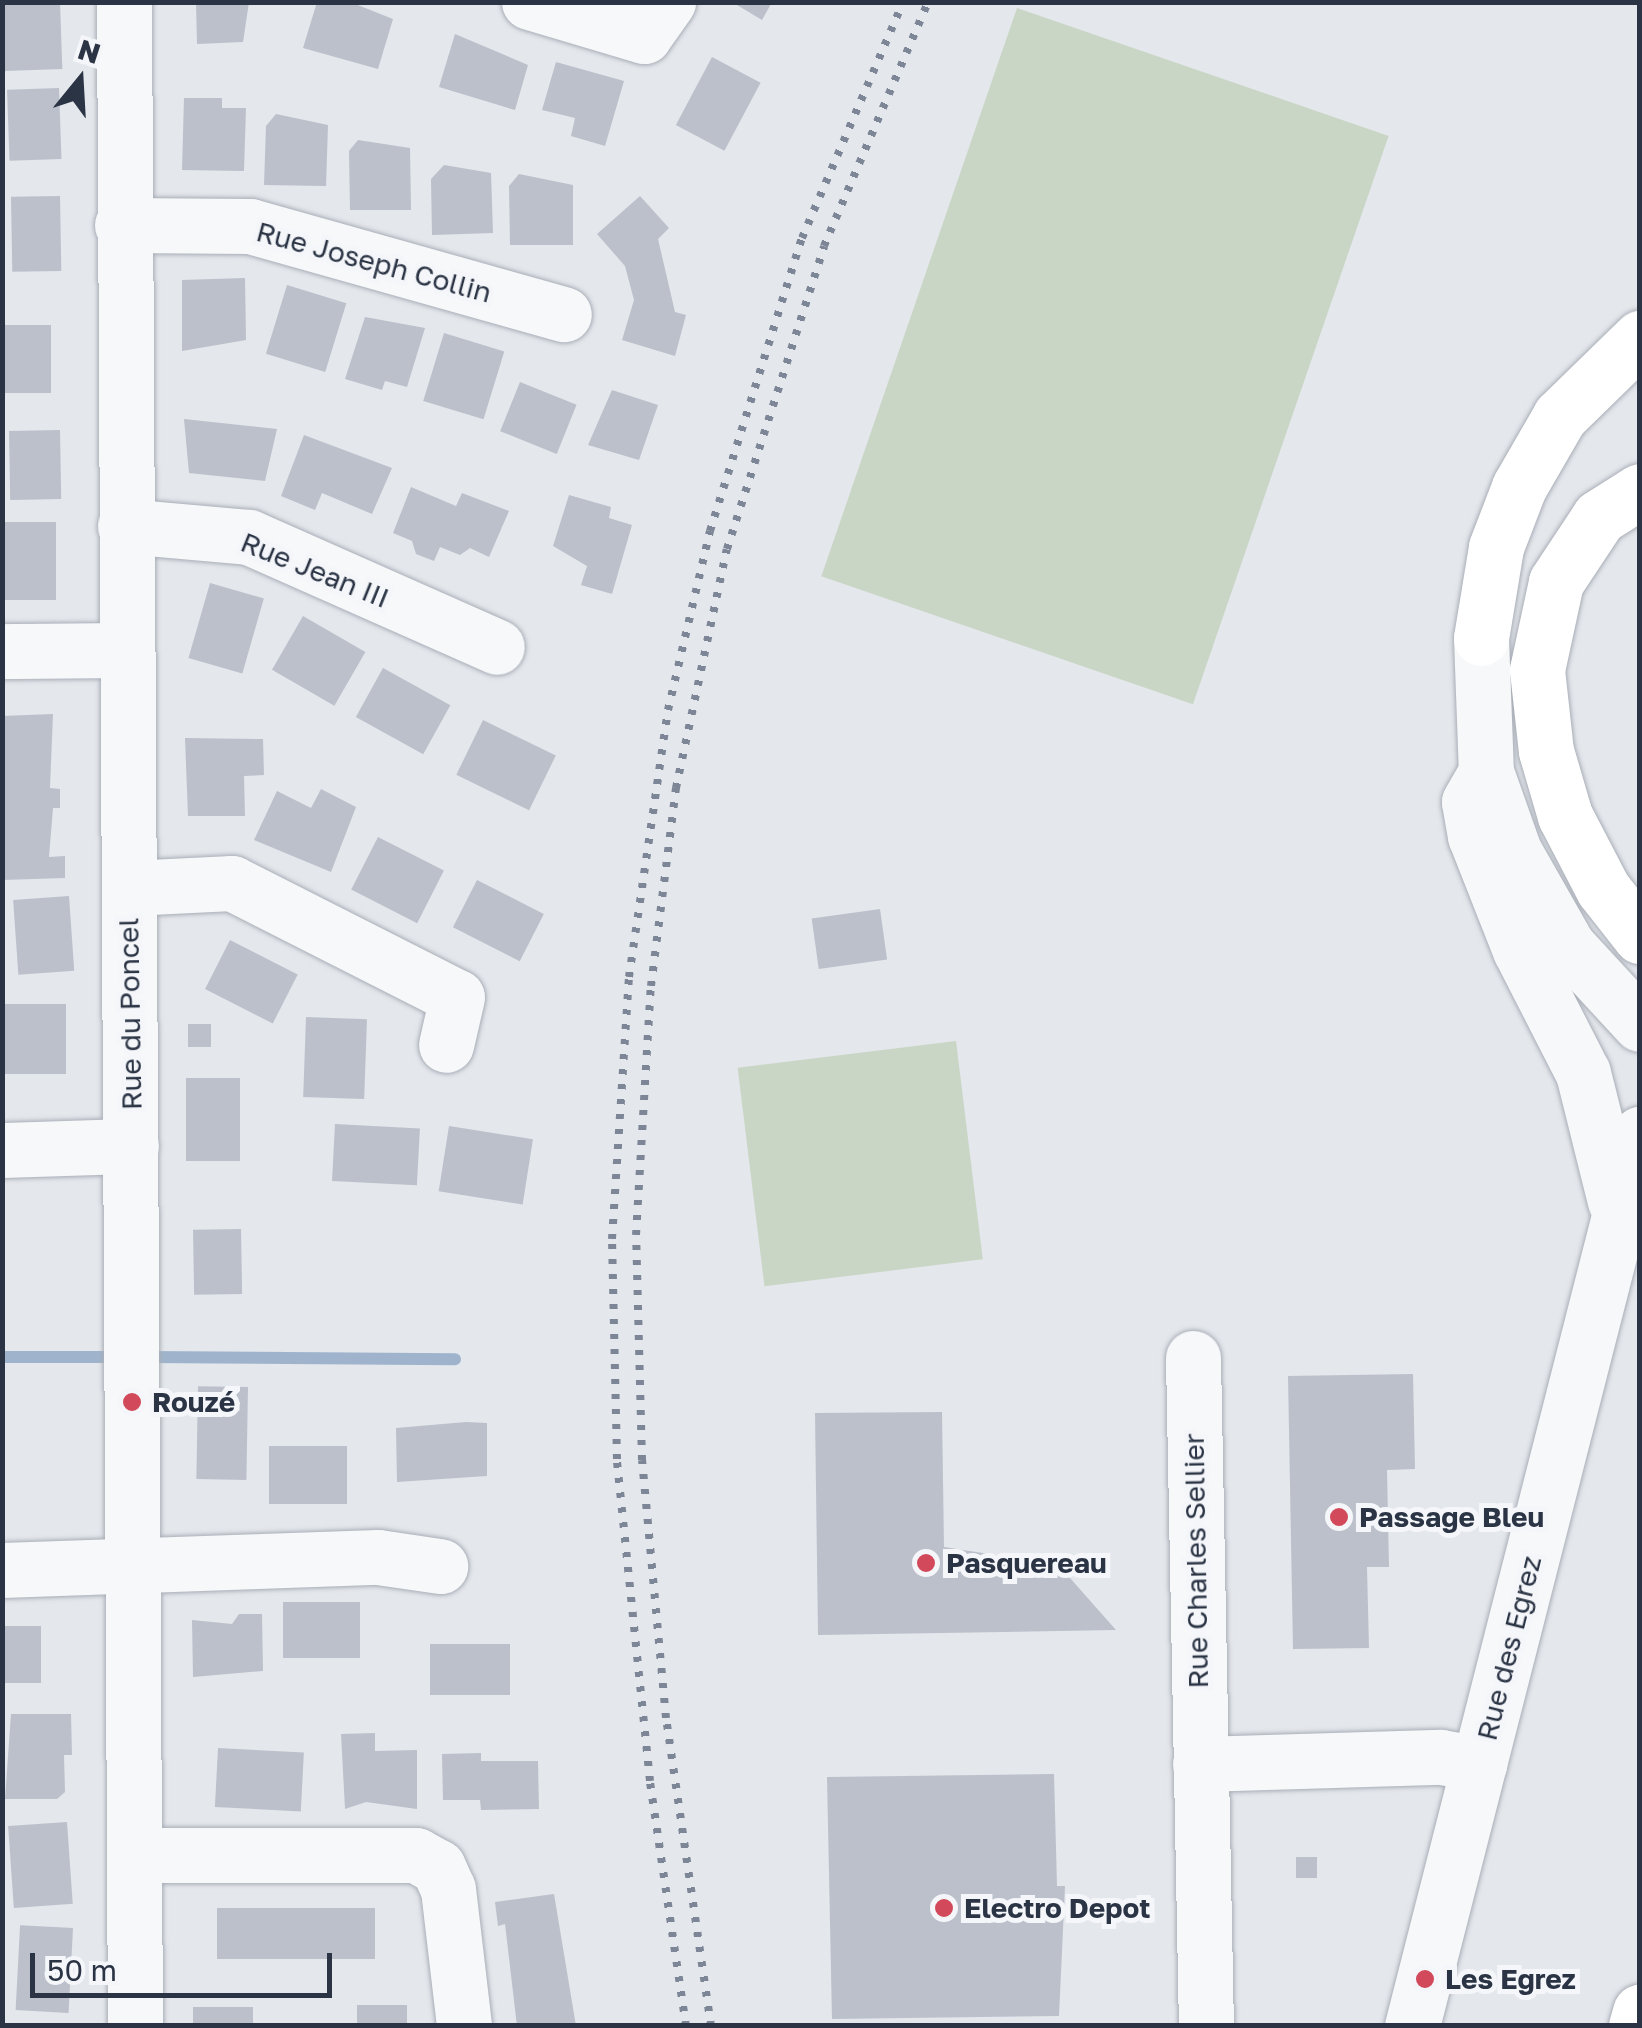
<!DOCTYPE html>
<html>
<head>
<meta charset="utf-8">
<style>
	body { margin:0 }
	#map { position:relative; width:1642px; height:2028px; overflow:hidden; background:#e4e7ec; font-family:"Golos Text",sans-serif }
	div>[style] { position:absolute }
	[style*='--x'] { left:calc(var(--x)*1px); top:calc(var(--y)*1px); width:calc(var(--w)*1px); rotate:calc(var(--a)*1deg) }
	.green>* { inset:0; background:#c9d6c5; transform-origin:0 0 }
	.stream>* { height:12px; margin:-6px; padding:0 6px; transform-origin:6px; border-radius:6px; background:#9fb4cc }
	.building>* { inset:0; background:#bbc0ca; transform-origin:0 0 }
	.roads { filter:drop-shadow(0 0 2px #a9aeb7) drop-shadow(0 0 2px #a9aeb7) }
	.minor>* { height:55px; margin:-27.5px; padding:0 27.5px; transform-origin:27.5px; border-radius:27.5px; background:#f7f8fa }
	.highway>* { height:55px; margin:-27.5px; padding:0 27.5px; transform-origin:27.5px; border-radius:27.5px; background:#fff }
	.rail>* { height:8px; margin-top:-4px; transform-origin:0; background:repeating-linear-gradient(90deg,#7d8696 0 5px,transparent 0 15px) }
	.dots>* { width:28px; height:28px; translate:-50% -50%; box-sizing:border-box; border:5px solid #f4f6f9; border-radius:50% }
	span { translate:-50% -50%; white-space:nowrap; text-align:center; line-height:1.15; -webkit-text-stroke:10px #f4f6f9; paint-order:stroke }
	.street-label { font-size:28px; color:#2b3445 }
	.poi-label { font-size:28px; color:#2b3445; font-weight:700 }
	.left { translate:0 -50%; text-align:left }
	.frame { position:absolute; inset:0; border:5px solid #2b3445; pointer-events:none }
	.north { position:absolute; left:30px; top:30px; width:100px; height:100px; -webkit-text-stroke:8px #f4f6f9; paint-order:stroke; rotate:18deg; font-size:28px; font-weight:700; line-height:40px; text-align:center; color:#2b3445 }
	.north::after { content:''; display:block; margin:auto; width:35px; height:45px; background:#2b3445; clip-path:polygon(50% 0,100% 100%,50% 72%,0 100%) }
	.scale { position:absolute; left:30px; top:1953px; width:302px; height:45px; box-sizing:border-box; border:5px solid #2b3445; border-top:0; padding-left:12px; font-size:30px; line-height:35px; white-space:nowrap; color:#2b3445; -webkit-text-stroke:8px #f4f6f9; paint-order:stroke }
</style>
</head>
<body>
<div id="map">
	<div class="green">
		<div style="left:1017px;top:8px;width:393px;height:601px;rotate:19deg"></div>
		<div style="left:956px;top:1041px;width:220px;height:220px;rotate:83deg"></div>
	</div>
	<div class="stream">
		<div style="--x:2;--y:1357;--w:118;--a:0"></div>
		<div style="--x:145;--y:1357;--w:310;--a:0.4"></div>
	</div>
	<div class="building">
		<div style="left:60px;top:2px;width:67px;height:58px;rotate:88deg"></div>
		<div style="clip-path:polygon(196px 2px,249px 2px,243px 42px,197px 44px)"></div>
		<div style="clip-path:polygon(317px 2px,350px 2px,393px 19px,378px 69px,303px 48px)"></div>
		<div style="clip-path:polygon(732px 2px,772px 2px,762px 20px)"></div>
		<div style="clip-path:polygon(455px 34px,528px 65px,515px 110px,439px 87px)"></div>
		<div style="left:712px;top:57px;width:55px;height:77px;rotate:28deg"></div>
		<div style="clip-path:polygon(556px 62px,624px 81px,605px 146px,571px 136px,575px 118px,542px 110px)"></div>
		<div style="left:59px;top:88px;width:71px;height:52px;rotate:88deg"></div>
		<div style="clip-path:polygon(184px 98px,222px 98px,222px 108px,246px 108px,244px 171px,182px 170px)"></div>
		<div style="clip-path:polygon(276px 114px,328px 125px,326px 186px,264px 185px,266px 126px)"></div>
		<div style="clip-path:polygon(358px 140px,410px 148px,411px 210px,350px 210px,349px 151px)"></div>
		<div style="clip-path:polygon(444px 165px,491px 173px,493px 233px,432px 235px,431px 179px)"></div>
		<div style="clip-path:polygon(519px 174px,573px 185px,573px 245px,510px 245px,509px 186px)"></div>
		<div style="left:60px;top:196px;width:75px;height:49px;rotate:89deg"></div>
		<div style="clip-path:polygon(640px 196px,669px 228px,658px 239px,675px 312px,686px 315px,675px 356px,622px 340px,634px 300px,625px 266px,597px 234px)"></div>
		<div style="clip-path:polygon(245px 278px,246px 340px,182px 351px,182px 280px)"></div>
		<div style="left:287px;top:285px;width:62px;height:72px;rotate:17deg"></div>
		<div style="clip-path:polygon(365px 317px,425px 328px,407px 387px,385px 381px,382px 390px,345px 379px)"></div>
		<div style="left:3px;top:325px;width:48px;height:68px"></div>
		<div style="left:444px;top:333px;width:63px;height:71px;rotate:17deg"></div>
		<div style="left:520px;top:382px;width:61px;height:53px;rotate:22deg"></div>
		<div style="clip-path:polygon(612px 390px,658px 405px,639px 460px,588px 445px)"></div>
		<div style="clip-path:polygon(184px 419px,277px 429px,265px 481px,189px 473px)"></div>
		<div style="left:60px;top:430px;width:69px;height:51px;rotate:89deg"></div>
		<div style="clip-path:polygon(304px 435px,392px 468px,372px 514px,322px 493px,315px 510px,281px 496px)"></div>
		<div style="clip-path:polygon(411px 487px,456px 506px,462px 493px,509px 511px,489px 557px,470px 548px,460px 555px,440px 547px,434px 561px,416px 554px,412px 541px,393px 533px)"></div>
		<div style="clip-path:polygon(569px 495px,611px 507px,609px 518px,632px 525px,612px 594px,581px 585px,587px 566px,553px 546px)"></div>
		<div style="left:2px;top:522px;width:54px;height:78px"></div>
		<div style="left:210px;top:583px;width:56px;height:78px;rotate:16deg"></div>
		<div style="left:303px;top:616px;width:72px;height:62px;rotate:30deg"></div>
		<div style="left:383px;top:668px;width:77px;height:56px;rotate:29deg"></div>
		<div style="clip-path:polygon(53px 714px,50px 788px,60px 789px,60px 808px,53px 808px,49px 857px,65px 856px,65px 878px,2px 880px,2px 716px)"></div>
		<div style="left:483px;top:720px;width:81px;height:61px;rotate:26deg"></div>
		<div style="clip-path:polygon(185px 738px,263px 739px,264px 775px,244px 776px,245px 816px,188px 816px)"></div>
		<div style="clip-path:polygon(321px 789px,356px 807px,331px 872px,254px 840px,277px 791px,311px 808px)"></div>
		<div style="left:378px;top:837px;width:74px;height:59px;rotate:27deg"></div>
		<div style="left:477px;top:880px;width:75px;height:53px;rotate:27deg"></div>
		<div style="left:69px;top:896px;width:75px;height:56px;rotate:86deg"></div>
		<div style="left:880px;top:909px;width:51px;height:69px;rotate:82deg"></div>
		<div style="left:230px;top:940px;width:76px;height:55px;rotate:27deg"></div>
		<div style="left:66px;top:1004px;width:70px;height:64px;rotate:90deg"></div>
		<div style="left:306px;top:1017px;width:61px;height:80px;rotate:2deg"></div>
		<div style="left:188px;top:1024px;width:23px;height:23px"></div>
		<div style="left:186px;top:1078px;width:54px;height:83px"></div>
		<div style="left:335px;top:1124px;width:85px;height:57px;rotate:3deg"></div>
		<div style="left:449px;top:1126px;width:85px;height:66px;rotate:9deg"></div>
		<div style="left:241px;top:1229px;width:65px;height:48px;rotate:89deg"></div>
		<div style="clip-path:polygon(1413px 1374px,1415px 1469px,1387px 1470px,1389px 1567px,1367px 1567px,1369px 1648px,1293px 1649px,1288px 1376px)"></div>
		<div style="left:248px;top:1387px;width:93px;height:50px;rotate:91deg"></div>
		<div style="clip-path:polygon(942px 1412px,944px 1547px,1022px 1559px,1070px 1578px,1116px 1630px,818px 1635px,815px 1413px)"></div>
		<div style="clip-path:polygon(466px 1422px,487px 1423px,487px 1476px,397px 1482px,396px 1428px)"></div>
		<div style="left:269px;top:1446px;width:78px;height:58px"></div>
		<div style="left:283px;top:1602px;width:77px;height:56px"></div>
		<div style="clip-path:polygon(239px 1614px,262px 1614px,263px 1671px,193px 1677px,192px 1620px,232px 1624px)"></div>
		<div style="left:2px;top:1626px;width:39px;height:57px"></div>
		<div style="left:510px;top:1644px;width:51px;height:80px;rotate:90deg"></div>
		<div style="clip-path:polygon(11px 1714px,71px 1714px,72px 1755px,64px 1755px,65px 1792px,57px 1799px,5px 1799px)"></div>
		<div style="clip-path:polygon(375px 1733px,375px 1751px,417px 1750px,417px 1809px,366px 1802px,345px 1809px,341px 1734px)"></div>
		<div style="left:218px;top:1748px;width:86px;height:59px;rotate:3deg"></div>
		<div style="clip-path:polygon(481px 1753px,481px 1761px,538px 1761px,539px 1809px,481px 1810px,480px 1800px,443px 1800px,442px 1754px)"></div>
		<div style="clip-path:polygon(1054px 1774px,1057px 1886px,1065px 1886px,1059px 2016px,832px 2019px,827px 1777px)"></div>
		<div style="left:67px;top:1822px;width:82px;height:59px;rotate:86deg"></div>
		<div style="left:1296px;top:1857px;width:21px;height:21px"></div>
		<div style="clip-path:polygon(554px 1894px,576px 2026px,517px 2026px,505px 1924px,498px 1926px,495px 1902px)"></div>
		<div style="left:375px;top:1908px;width:51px;height:158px;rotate:90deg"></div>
		<div style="left:73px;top:1928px;width:85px;height:53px;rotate:93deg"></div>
		<div style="left:407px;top:2005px;width:21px;height:50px;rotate:90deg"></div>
		<div style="left:193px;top:2007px;width:60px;height:19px"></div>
	</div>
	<div class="roads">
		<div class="minor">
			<div style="--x:124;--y:2;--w:2024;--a:89.69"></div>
			<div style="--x:529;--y:2;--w:120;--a:16.5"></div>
			<div style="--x:644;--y:36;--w:42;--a:-54.8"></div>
			<div style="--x:122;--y:225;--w:128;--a:0.4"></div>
			<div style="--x:250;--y:226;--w:326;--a:15.7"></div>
			<div style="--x:125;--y:526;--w:124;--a:5.1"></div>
			<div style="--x:249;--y:537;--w:271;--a:23.9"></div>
			<div style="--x:1481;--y:638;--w:134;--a:87.9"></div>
			<div style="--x:1486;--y:772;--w:84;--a:70.5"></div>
			<div style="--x:1514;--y:851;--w:109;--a:60.4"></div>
			<div style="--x:1568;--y:946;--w:106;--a:47.3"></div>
			<div style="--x:2;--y:651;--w:125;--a:-0.5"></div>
			<div style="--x:1486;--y:772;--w:34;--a:120"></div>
			<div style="--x:1469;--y:802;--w:35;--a:80"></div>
			<div style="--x:1475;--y:836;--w:123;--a:68.5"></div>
			<div style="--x:1520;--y:950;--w:138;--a:62.9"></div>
			<div style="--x:1583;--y:1073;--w:132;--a:76"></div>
			<div style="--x:129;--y:888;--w:103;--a:-2.8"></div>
			<div style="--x:232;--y:883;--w:252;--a:26.9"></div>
			<div style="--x:457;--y:997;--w:49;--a:102.9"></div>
			<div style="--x:2;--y:1150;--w:129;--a:-1.8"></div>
			<div style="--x:1193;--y:1358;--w:668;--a:88.89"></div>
			<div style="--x:2;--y:1570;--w:376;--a:-2"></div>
			<div style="--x:378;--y:1557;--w:63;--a:8.3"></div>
			<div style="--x:1200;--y:1764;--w:241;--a:-1.7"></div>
			<div style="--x:1441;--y:1757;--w:39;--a:10"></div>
			<div style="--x:135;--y:1855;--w:281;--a:0"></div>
			<div style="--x:416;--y:1855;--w:25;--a:29"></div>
			<div style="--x:438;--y:1867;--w:24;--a:66"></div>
			<div style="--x:448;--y:1889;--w:138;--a:83.3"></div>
			<div style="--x:1412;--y:2026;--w:921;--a:-75.66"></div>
		</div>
		<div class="highway">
			<div style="--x:1640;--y:491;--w:49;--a:147.6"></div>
			<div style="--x:1599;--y:517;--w:78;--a:123.5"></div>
			<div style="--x:1556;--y:582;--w:90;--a:102.2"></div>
			<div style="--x:1537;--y:670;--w:81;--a:83.7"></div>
			<div style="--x:1546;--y:751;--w:68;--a:73.7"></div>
			<div style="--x:1565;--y:816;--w:82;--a:62.5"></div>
			<div style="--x:1603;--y:889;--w:60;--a:51.8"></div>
			<div style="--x:1481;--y:638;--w:92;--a:-80.6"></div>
			<div style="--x:1496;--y:547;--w:64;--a:-69"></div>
			<div style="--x:1519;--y:487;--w:82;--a:-60"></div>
			<div style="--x:1560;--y:416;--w:112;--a:-44.3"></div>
			<div style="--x:1636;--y:2026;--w:15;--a:-74"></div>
		</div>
	</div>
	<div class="rail">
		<div style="--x:686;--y:2026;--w:248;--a:-98.4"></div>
		<div style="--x:650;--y:1781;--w:324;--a:-95.9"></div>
		<div style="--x:617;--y:1459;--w:220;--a:-91.3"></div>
		<div style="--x:612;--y:1239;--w:263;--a:-86.3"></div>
		<div style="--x:629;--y:977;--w:270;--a:-81.7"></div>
		<div style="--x:668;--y:710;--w:184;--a:-76.8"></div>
		<div style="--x:710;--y:531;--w:307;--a:-72.6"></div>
		<div style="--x:802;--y:238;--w:257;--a:-66.8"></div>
		<div style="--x:711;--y:2026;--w:311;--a:-98.3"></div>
		<div style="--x:666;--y:1718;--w:259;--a:-95.3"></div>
		<div style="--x:642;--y:1460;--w:225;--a:-91.5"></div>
		<div style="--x:636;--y:1235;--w:249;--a:-86.6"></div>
		<div style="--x:651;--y:986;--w:200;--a:-82.8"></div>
		<div style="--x:676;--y:788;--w:244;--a:-78"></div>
		<div style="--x:727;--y:549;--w:318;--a:-72.2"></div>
		<div style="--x:824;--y:246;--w:265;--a:-66.9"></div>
	</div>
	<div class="dots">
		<div style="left:132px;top:1402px;background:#d1495b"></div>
		<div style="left:1339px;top:1517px;background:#d1495b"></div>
		<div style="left:926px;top:1563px;background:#d1495b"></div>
		<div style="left:944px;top:1908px;background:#d1495b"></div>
		<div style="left:1425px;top:1979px;background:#d1495b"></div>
	</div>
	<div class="street-label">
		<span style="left:374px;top:262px;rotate:15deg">Rue Joseph Collin</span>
		<span style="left:315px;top:570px;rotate:22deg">Rue Jean III</span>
		<span style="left:130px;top:1014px;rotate:-91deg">Rue du Poncel</span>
		<span style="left:1196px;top:1561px;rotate:-91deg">Rue Charles Sellier</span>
		<span style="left:1509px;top:1648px;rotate:-76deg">Rue des Egrez</span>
	</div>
	<div class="poi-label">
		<span class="left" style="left:152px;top:1402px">Rouzé</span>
		<span class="left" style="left:1359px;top:1517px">Passage Bleu</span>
		<span class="left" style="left:946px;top:1563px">Pasquereau</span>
		<span class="left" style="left:964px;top:1908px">Electro Depot</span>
		<span class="left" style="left:1445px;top:1979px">Les Egrez</span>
	</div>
	<div class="frame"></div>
	<div class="north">N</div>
	<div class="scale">50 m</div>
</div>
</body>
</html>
